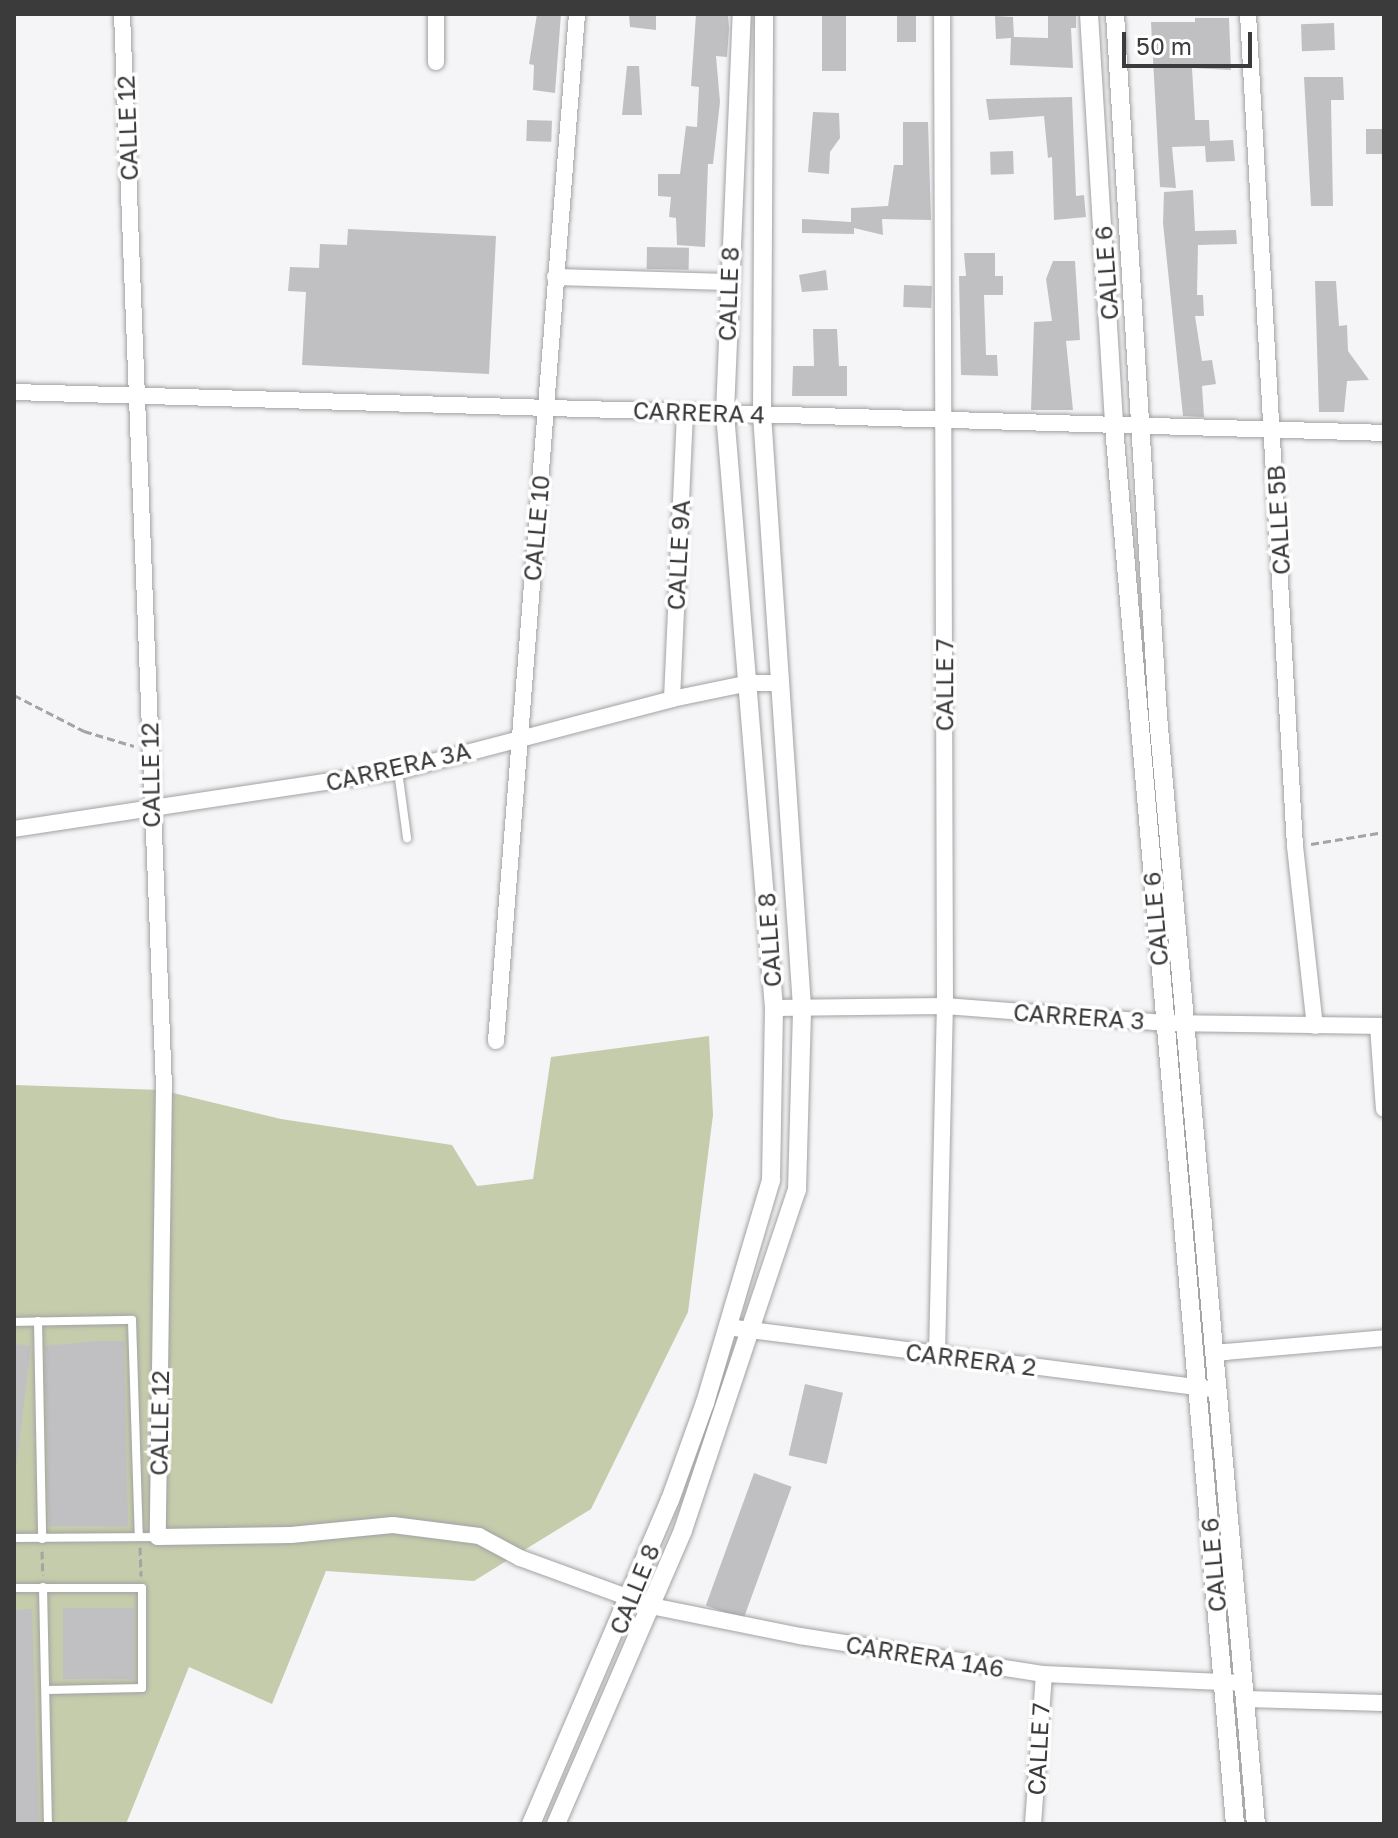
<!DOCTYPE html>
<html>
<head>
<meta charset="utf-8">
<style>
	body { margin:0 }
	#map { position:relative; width:1398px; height:1838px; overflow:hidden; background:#f5f5f7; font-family:"Golos Text",sans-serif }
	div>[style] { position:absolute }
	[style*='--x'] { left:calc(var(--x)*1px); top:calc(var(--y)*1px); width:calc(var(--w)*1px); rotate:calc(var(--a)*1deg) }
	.green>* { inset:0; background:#c4ccab }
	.building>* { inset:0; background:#c0c0c3; transform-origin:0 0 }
	.path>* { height:3px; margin-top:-1.5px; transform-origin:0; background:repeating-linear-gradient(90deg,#a4a4a5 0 8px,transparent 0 12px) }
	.roads { filter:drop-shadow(0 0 2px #a2a2a4) drop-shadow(0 0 2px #a2a2a4) }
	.service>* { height:8px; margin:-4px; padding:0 4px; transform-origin:4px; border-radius:4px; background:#fff }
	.minor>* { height:16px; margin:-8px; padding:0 8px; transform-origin:8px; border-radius:8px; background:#fff }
	.tertiary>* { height:18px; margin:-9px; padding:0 9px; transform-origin:9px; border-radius:9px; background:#fff }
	span { translate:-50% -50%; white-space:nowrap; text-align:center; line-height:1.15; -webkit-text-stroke:7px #fff; paint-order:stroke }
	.street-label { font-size:24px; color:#3b3b3c }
	.frame { position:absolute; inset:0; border:16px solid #3b3b3c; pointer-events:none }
	.scale { position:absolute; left:1122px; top:32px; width:130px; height:36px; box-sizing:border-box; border:4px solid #3b3b3c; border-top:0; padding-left:10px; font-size:24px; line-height:28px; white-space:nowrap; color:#3b3b3c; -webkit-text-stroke:6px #fff; paint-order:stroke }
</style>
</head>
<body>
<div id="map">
	<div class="green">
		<div style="clip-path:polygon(709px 1036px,713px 1115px,688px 1312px,591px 1509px,474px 1581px,326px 1571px,272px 1704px,189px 1667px,126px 1824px,14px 1824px,14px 1085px,161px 1090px,281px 1119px,452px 1145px,477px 1186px,533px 1179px,551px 1057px)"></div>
	</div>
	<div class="building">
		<div style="clip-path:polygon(537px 14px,561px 14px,555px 93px,533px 90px,534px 65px,529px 64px)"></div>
		<div style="clip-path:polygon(629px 14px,656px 14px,656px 30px,630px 27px)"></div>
		<div style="clip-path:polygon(696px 14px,728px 14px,729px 29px,727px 57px,716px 56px,720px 102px,713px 164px,708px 164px,705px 247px,677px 245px,676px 218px,669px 217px,671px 197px,658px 196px,658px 174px,680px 174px,686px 126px,697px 127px,699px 87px,691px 86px)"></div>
		<div style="left:822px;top:14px;width:24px;height:57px"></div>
		<div style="left:897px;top:14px;width:19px;height:28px"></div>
		<div style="clip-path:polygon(1048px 14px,1076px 14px,1076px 28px,1071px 28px,1073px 68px,1010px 65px,1011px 38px,996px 39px,995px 16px,1013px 17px,1014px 37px,1048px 38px)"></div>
		<div style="clip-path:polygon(1195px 18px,1229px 18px,1231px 70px,1192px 68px,1195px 120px,1209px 120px,1210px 141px,1233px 140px,1235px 161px,1206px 162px,1205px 146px,1172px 147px,1176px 188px,1160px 187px,1151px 22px,1195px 22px)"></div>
		<div style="left:1334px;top:23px;width:27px;height:33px;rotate:88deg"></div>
		<div style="clip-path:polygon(627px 66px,639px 66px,642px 115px,622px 115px)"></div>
		<div style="clip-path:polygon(1304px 77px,1343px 77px,1344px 100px,1331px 100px,1333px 206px,1311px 206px)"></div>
		<div style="clip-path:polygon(1072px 97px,1076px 196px,1084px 195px,1086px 217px,1054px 220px,1052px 157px,1048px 158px,1044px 116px,989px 120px,986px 99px)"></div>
		<div style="clip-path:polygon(813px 112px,839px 113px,840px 138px,830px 152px,829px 174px,808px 172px)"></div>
		<div style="left:527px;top:120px;width:25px;height:21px;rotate:2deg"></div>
		<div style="clip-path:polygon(903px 122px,928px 122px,931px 220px,882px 219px,883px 235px,854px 228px,854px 234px,802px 233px,802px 219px,851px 222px,851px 208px,888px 206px,894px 165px,903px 165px)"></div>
		<div style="left:1366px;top:129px;width:18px;height:25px"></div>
		<div style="left:1013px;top:151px;width:23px;height:23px;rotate:88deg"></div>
		<div style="clip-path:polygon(1193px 190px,1195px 231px,1236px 230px,1237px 244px,1198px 245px,1197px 295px,1203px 295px,1204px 316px,1195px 316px,1202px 361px,1212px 360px,1216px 384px,1202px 386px,1204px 417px,1183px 416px,1163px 223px,1164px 192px)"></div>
		<div style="clip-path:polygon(348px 229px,496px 236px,489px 374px,302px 365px,306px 292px,288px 291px,290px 267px,319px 268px,320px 244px,347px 245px)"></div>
		<div style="left:647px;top:247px;width:42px;height:22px;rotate:1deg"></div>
		<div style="clip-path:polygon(964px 253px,995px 253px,995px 276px,1003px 276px,1003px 295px,984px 295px,986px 355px,997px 355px,998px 376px,961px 375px,959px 276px,966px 276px)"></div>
		<div style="clip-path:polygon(1053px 261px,1075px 261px,1080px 340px,1066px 341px,1073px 410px,1031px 410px,1034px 322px,1052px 321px,1046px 279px)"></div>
		<div style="clip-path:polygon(826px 270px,828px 290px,802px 292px,799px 275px)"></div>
		<div style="clip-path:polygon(1315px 281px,1336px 281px,1339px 326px,1347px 325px,1348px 351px,1369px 380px,1347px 381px,1344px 412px,1319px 412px)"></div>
		<div style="left:904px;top:285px;width:28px;height:22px;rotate:2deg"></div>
		<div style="clip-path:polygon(813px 329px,837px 329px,839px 366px,847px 366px,847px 396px,792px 396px,793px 366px,814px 366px)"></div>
		<div style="clip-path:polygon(97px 1341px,124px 1341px,128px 1526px,49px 1526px,45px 1346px)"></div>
		<div style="left:14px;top:1344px;width:17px;height:184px;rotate:7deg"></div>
		<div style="left:805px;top:1384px;width:39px;height:73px;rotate:13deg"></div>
		<div style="left:754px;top:1473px;width:40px;height:141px;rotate:20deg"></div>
		<div style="left:63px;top:1608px;width:71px;height:71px"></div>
		<div style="clip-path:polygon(32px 1609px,39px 1824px,14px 1824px,14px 1610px)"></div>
	</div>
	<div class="path">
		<div style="--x:14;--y:695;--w:79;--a:27.2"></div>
		<div style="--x:84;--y:731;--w:52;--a:16.7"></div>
		<div style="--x:1311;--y:844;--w:74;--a:-9.3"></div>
		<div style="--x:140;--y:1547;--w:29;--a:88"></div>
		<div style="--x:42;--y:1551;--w:24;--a:88"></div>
	</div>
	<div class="roads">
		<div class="service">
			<div style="--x:398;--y:771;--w:68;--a:82.3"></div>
			<div style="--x:38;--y:1321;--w:218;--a:88.9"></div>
			<div style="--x:14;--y:1322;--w:118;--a:-1"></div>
			<div style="--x:132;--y:1320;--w:217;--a:88.2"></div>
			<div style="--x:14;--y:1538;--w:144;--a:-0.4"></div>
			<div style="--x:43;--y:1587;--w:237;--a:88.8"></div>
			<div style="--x:14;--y:1588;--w:128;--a:0"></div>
			<div style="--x:142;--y:1588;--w:100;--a:90"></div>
			<div style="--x:142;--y:1688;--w:95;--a:178.8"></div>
		</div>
		<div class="minor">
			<div style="--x:122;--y:14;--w:1073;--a:87.76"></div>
			<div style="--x:164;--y:1086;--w:451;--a:90.8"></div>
			<div style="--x:158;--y:1537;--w:133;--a:-0.9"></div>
			<div style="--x:291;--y:1535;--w:102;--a:-5.6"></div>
			<div style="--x:393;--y:1525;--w:87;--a:7.3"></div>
			<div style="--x:479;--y:1536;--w:47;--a:28.2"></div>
			<div style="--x:520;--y:1558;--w:140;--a:20.1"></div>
			<div style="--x:651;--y:1606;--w:152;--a:11.4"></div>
			<div style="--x:800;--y:1636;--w:247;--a:8.9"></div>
			<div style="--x:1044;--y:1674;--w:200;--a:2.6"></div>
			<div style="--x:1248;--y:14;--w:833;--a:86.77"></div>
			<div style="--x:1295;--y:846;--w:181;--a:83.7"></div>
			<div style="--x:436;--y:62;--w:48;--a:-90"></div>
			<div style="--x:555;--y:277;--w:173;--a:1.7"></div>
			<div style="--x:14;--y:392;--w:1371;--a:1.71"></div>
			<div style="--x:672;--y:699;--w:287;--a:-87.4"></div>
			<div style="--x:14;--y:829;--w:388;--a:-8.6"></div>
			<div style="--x:398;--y:771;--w:283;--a:-14.7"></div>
			<div style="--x:672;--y:699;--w:79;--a:-11.7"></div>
			<div style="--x:749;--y:683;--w:29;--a:0"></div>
			<div style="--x:774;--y:1008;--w:171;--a:-0.7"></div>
			<div style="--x:945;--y:1006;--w:220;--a:4.4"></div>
			<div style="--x:1164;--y:1023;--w:220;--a:0.8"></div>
			<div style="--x:1378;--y:1026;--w:83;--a:85.9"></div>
			<div style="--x:496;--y:1041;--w:1030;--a:-85.49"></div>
			<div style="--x:727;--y:1327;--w:493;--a:7.3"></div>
			<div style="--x:1214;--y:1353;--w:171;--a:-5"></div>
			<div style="--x:937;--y:1355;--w:349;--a:-88.7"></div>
			<div style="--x:945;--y:1006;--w:992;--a:-90.17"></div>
			<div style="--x:1246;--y:1699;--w:138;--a:1.7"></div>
			<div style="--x:1033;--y:1824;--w:150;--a:-85.8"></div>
		</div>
		<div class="tertiary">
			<div style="--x:1089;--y:14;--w:414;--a:86.5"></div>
			<div style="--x:1114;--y:427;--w:1402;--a:85.05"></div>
			<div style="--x:1115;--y:14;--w:703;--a:86.49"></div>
			<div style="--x:1158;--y:716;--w:1112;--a:84.95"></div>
			<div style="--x:531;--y:1824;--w:353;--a:-66.8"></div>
			<div style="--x:670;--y:1500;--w:103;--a:-70.2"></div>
			<div style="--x:705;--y:1403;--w:233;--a:-73.5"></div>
			<div style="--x:771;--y:1180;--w:172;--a:-89"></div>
			<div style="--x:774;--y:1008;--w:597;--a:-94.71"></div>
			<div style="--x:725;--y:413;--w:399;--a:-87.6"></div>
			<div style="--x:556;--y:1824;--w:320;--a:-66.6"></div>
			<div style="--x:683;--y:1530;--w:359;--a:-71.5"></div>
			<div style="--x:797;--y:1190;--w:183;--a:-88.4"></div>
			<div style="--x:802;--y:1007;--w:594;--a:-93.86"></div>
			<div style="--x:762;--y:414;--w:400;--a:-89.7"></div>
		</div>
	</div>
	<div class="street-label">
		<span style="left:127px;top:128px;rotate:-92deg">CALLE 12</span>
		<span style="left:1106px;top:273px;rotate:-94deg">CALLE 6</span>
		<span style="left:728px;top:294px;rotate:-88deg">CALLE 8</span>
		<span style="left:699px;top:412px;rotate:2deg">CARRERA 4</span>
		<span style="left:1278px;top:520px;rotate:-93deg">CALLE 5B</span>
		<span style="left:536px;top:528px;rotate:-85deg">CALLE 10</span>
		<span style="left:678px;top:555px;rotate:-87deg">CALLE 9A</span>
		<span style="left:944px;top:685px;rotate:-90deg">CALLE 7</span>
		<span style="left:398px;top:766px;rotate:-13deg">CARRERA 3A</span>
		<span style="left:150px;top:775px;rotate:-91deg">CALLE 12</span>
		<span style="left:1155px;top:919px;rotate:-95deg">CALLE 6</span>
		<span style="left:769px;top:940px;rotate:-94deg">CALLE 8</span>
		<span style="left:1079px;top:1016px;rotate:4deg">CARRERA 3</span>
		<span style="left:971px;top:1359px;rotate:7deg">CARRERA 2</span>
		<span style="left:159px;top:1423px;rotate:-89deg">CALLE 12</span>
		<span style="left:1213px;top:1565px;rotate:-95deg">CALLE 6</span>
		<span style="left:634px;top:1589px;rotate:-68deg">CALLE 8</span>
		<span style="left:925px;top:1656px;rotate:9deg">CARRERA 1A6</span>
		<span style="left:1038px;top:1749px;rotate:-87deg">CALLE 7</span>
	</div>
	<div class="frame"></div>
	<div class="scale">50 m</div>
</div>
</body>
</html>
